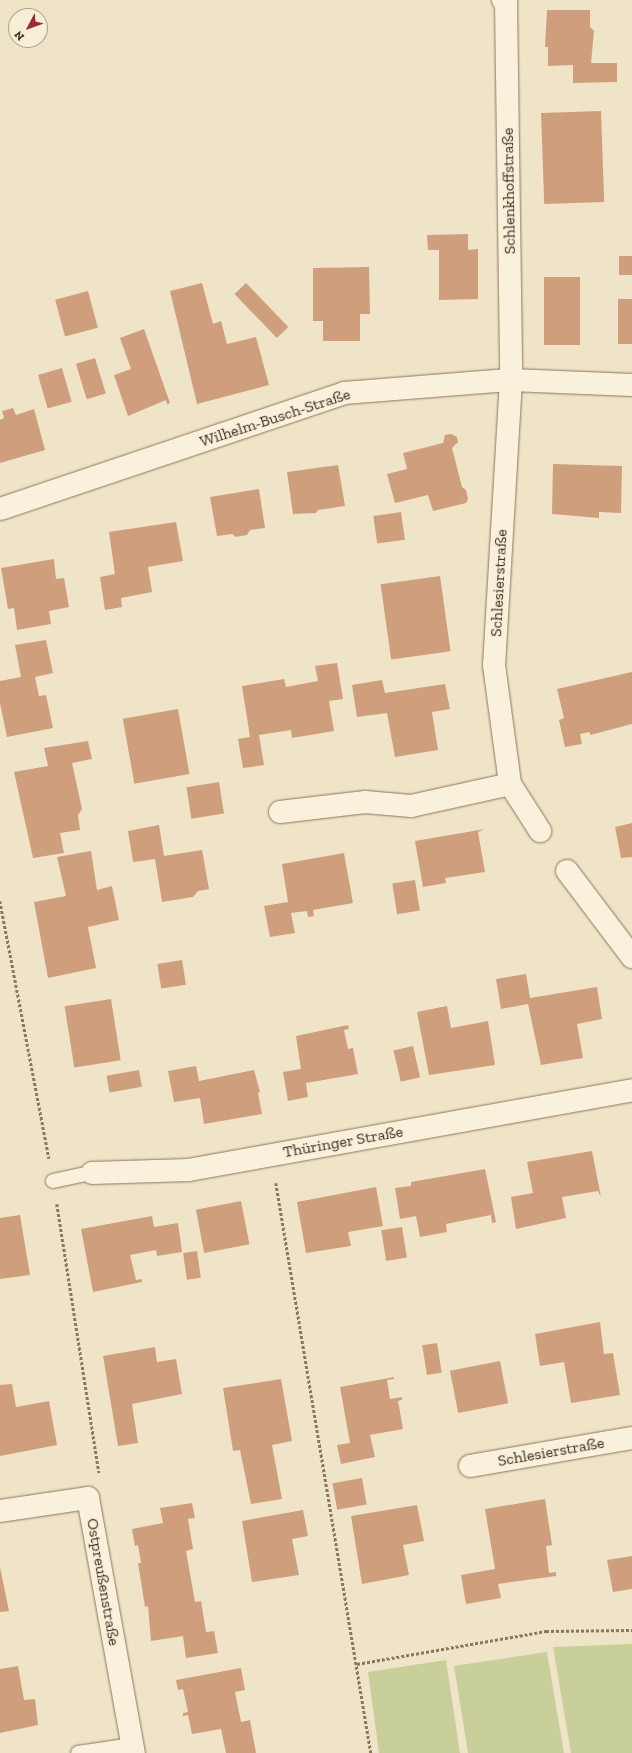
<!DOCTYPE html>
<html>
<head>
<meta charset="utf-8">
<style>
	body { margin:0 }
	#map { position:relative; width:632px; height:1753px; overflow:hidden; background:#f0e4c8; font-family:"Zilla Slab",serif }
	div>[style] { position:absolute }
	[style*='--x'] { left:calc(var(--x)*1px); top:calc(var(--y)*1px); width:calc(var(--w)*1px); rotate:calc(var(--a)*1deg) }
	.green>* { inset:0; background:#c9cf9b }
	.building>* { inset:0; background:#cf9f7d; transform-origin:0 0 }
	.path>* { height:2.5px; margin-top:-1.25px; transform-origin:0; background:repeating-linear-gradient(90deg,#8d765c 0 3px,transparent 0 5px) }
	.roads { filter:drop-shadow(0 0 1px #8d765c) drop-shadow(0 0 1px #8d765c) }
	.lane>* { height:14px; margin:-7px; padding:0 7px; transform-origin:7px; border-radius:7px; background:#faf1dc }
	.street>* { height:22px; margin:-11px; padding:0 11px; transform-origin:11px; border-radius:11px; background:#faf1dc }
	span { translate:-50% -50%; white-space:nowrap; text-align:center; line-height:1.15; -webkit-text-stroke:3px #f7eed8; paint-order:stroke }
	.street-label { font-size:16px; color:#3d2e20 }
	.north { position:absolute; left:8px; top:8px; width:40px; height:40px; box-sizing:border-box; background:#f7eed8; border:1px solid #ada18e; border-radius:50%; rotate:229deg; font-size:11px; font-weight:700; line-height:16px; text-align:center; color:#3d2e20 }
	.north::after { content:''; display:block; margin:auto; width:14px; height:18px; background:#9e2a2b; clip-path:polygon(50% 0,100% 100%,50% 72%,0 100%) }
</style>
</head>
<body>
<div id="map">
	<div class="green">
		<div style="clip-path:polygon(632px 1644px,632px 1753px,571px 1753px,553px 1647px)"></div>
		<div style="clip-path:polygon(547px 1652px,564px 1753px,468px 1753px,454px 1666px)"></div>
		<div style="clip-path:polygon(446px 1660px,460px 1753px,379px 1753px,368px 1672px)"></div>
	</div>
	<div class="building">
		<div style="clip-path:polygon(547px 10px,590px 10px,590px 27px,594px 31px,591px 63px,617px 63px,617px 82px,573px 83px,573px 65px,548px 66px,548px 47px,545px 47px)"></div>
		<div style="left:601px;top:111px;width:91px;height:60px;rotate:88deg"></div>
		<div style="clip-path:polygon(468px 234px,468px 250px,478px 249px,478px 299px,439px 300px,439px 250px,428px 250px,427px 235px)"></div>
		<div style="left:619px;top:256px;width:13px;height:19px"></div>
		<div style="clip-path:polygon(369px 267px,370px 314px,360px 314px,360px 341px,323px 341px,323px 321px,313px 321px,313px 268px)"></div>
		<div style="left:544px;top:277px;width:36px;height:68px"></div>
		<div style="clip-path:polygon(202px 283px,213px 324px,221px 321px,227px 344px,256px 337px,269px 385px,197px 404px,170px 291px)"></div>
		<div style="left:246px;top:283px;width:61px;height:16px;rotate:46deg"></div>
		<div style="left:88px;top:291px;width:38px;height:34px;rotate:75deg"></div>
		<div style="left:618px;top:299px;width:14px;height:45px"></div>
		<div style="clip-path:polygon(144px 329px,170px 403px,167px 404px,166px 400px,128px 416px,114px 375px,131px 369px,120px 338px)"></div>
		<div style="left:95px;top:358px;width:37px;height:20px;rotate:73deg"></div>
		<div style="left:62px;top:368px;width:35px;height:25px;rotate:74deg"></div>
		<div style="clip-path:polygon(13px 408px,16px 415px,34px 409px,45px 450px,0 463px,0 420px,4px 418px,2px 411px)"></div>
		<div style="clip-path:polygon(451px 434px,457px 437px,458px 442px,452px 448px,462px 487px,466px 490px,468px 499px,466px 503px,433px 511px,428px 495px,395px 503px,387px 474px,407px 469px,403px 453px,443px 443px,445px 435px)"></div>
		<div style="clip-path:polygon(553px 464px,622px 466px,621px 513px,599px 512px,599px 518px,552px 514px)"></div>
		<div style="clip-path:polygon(338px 465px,345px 506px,318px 510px,316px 513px,293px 514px,287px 472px)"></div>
		<div style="clip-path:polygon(259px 489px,265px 528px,250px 530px,247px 535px,236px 537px,232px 534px,217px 536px,210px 497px)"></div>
		<div style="left:401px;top:512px;width:28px;height:28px;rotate:82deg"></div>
		<div style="clip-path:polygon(176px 522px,183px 561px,148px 567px,152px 592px,121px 598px,122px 607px,105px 610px,100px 577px,115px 574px,109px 532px)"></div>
		<div style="clip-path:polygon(54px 559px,56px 579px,64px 578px,69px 607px,49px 611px,51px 624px,17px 630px,14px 608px,8px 609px,1px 568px)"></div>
		<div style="left:440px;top:576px;width:76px;height:60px;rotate:82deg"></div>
		<div style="clip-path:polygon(46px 640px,53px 673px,35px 677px,39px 696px,46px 695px,53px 728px,7px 737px,0 703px,0 681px,21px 677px,15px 645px)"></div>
		<div style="clip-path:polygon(337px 663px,343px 699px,329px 701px,334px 731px,292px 738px,291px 730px,259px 735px,264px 765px,243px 768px,238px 739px,250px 737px,242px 686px,284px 679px,286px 687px,318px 681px,315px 666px)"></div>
		<div style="clip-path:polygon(632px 672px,632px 724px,590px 735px,590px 732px,580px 734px,582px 744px,565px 747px,559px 720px,564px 718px,557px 689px)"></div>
		<div style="clip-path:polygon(382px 680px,385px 693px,445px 684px,450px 709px,432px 712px,438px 750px,395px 757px,387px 713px,357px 717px,352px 685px)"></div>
		<div style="left:178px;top:709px;width:66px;height:56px;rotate:80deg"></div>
		<div style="clip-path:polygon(88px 741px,92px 759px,72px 763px,82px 809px,78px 815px,80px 830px,60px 833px,64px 853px,33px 858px,14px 772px,48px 766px,44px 748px)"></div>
		<div style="left:219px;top:782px;width:32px;height:33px;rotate:81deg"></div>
		<div style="clip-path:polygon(632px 823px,632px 857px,621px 858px,615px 827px)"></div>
		<div style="clip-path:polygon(159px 825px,164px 856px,202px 850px,209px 889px,198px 891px,193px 897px,162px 902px,155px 859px,133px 862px,128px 831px)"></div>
		<div style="clip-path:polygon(485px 829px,478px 832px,485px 872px,445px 878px,446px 883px,423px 887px,415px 841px)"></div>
		<div style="clip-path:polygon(91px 851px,97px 890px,112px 886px,119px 920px,88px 927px,96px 968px,48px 978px,34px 902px,66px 896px,57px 857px)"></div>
		<div style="clip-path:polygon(344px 853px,353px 903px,313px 910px,314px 916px,308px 917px,307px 911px,291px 913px,295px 933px,270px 937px,264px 906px,288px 902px,282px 864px)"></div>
		<div style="left:415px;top:880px;width:31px;height:23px;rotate:81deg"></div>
		<div style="left:182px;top:960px;width:25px;height:25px;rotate:81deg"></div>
		<div style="clip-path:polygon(526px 974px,530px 998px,597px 987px,602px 1019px,577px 1024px,583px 1058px,541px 1065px,528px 1004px,501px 1009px,496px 979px)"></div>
		<div style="left:111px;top:999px;width:62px;height:47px;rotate:81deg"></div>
		<div style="clip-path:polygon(447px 1006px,451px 1028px,488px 1021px,495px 1065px,429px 1075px,417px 1012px)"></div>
		<div style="clip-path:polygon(348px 1025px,349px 1029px,344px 1030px,348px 1049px,353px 1048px,358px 1074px,306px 1083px,308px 1097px,288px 1101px,283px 1072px,301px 1069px,296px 1036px)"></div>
		<div style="left:413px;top:1046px;width:32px;height:20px;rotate:77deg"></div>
		<div style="clip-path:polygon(196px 1066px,199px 1081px,254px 1070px,260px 1092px,258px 1093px,262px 1114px,204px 1124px,200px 1098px,174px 1102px,168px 1071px)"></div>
		<div style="left:139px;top:1070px;width:17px;height:33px;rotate:80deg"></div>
		<div style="clip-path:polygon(592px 1151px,601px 1197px,598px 1191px,562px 1197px,566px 1218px,516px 1229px,511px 1197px,533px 1193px,527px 1162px)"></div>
		<div style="clip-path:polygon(485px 1169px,496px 1222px,492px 1223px,491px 1215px,446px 1224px,447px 1232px,420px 1237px,416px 1216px,400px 1219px,395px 1188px,411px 1186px,411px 1182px)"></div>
		<div style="clip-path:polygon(376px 1187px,383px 1226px,348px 1232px,351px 1246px,306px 1253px,297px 1202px)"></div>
		<div style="left:241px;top:1201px;width:44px;height:46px;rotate:79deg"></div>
		<div style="clip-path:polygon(20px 1215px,30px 1275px,0 1279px,0 1218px)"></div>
		<div style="clip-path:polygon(152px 1216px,154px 1227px,178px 1223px,182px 1252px,157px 1256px,156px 1250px,130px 1255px,136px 1280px,142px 1279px,142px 1282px,93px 1292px,81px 1229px)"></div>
		<div style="left:402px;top:1227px;width:31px;height:21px;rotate:81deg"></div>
		<div style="left:197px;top:1251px;width:27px;height:14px;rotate:82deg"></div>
		<div style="clip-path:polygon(600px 1322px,604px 1354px,613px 1353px,620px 1395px,571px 1403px,564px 1362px,540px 1366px,535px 1334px)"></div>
		<div style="left:437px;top:1343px;width:30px;height:15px;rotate:81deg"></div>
		<div style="clip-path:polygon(155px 1347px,157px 1362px,176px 1359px,182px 1394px,132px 1404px,138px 1443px,118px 1446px,103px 1356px)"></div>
		<div style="left:500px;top:1361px;width:43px;height:51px;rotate:79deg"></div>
		<div style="clip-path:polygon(394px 1377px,394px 1379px,387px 1380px,390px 1399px,402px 1397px,402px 1400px,398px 1401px,403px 1429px,370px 1435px,375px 1457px,341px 1464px,337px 1445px,350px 1443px,340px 1387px)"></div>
		<div style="clip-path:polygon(281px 1379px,292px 1441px,272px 1445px,282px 1499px,251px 1504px,240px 1450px,233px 1451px,223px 1388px)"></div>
		<div style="clip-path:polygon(12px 1384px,16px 1407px,49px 1401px,57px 1445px,0 1456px,0 1385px)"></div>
		<div style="left:362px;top:1478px;width:27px;height:30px;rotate:80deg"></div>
		<div style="clip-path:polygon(545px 1499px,552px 1545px,546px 1546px,549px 1573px,556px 1572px,556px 1576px,498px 1584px,501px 1598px,466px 1604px,461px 1575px,495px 1569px,485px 1509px)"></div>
		<div style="clip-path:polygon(192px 1503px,195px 1518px,188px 1519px,193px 1549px,186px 1551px,195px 1602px,201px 1601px,206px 1632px,214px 1631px,218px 1653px,186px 1658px,183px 1636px,151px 1641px,148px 1606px,145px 1607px,138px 1563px,141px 1563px,138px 1545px,135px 1546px,132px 1529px,163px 1523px,160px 1508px)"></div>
		<div style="clip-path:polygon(417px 1505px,424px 1541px,403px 1545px,409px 1575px,362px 1584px,351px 1516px)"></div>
		<div style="clip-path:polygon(303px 1510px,308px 1536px,292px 1539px,299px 1575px,252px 1582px,242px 1521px)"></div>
		<div style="clip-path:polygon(632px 1556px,632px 1589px,613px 1592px,607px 1560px)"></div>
		<div style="clip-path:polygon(0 1567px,9px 1611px,0 1612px)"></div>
		<div style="clip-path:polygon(18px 1666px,24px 1700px,35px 1699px,38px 1725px,0 1733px,0 1669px)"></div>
		<div style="clip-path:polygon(241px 1668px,245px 1690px,235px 1692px,241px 1722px,250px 1720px,256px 1753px,226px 1753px,221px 1729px,192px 1734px,188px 1715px,183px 1716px,183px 1713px,188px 1712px,183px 1689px,178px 1690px,176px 1680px)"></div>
	</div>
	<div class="path">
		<div style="--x:0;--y:901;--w:262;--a:79.2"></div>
		<div style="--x:276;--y:1183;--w:578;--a:80.54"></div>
		<div style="--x:57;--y:1204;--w:272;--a:81.1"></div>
		<div style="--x:357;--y:1664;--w:192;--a:-9.9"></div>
		<div style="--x:546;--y:1631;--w:86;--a:-0.7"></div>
	</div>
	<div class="roads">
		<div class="lane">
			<div style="--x:53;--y:1181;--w:40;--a:-12"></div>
			<div style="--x:78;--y:1753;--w:55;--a:-8.4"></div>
		</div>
		<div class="street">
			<div style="--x:503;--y:0;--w:4;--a:34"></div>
			<div style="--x:506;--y:2;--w:378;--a:89.2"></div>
			<div style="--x:511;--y:380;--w:286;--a:93.4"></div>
			<div style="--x:494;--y:665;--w:120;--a:82.3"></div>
			<div style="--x:510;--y:784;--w:56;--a:57.4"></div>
			<div style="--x:0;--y:509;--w:363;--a:-18.6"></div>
			<div style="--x:344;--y:393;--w:168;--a:-4.5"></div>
			<div style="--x:511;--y:380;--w:121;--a:2.4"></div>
			<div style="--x:280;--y:812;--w:86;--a:-6.7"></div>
			<div style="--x:365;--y:802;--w:46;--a:5"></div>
			<div style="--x:411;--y:806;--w:101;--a:-12.5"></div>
			<div style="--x:567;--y:871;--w:108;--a:52.9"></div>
			<div style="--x:92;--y:1173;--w:97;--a:-1.8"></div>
			<div style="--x:189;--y:1170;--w:450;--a:-10.2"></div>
			<div style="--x:470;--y:1466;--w:164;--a:-9.8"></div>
			<div style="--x:0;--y:1511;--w:89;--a:-8.4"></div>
			<div style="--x:88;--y:1498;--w:259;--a:79.8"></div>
		</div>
	</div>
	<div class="street-label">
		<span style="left:509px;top:191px;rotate:-91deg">Schlenkhoffstraße</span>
		<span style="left:275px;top:418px;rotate:-18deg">Wilhelm-Busch-Straße</span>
		<span style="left:499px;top:583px;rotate:-87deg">Schlesierstraße</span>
		<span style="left:343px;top:1142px;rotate:-10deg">Thüringer Straße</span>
		<span style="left:551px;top:1452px;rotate:-10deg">Schlesierstraße</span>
		<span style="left:103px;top:1582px;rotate:80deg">Ostpreußenstraße</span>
	</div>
	<div class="north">N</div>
</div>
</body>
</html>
